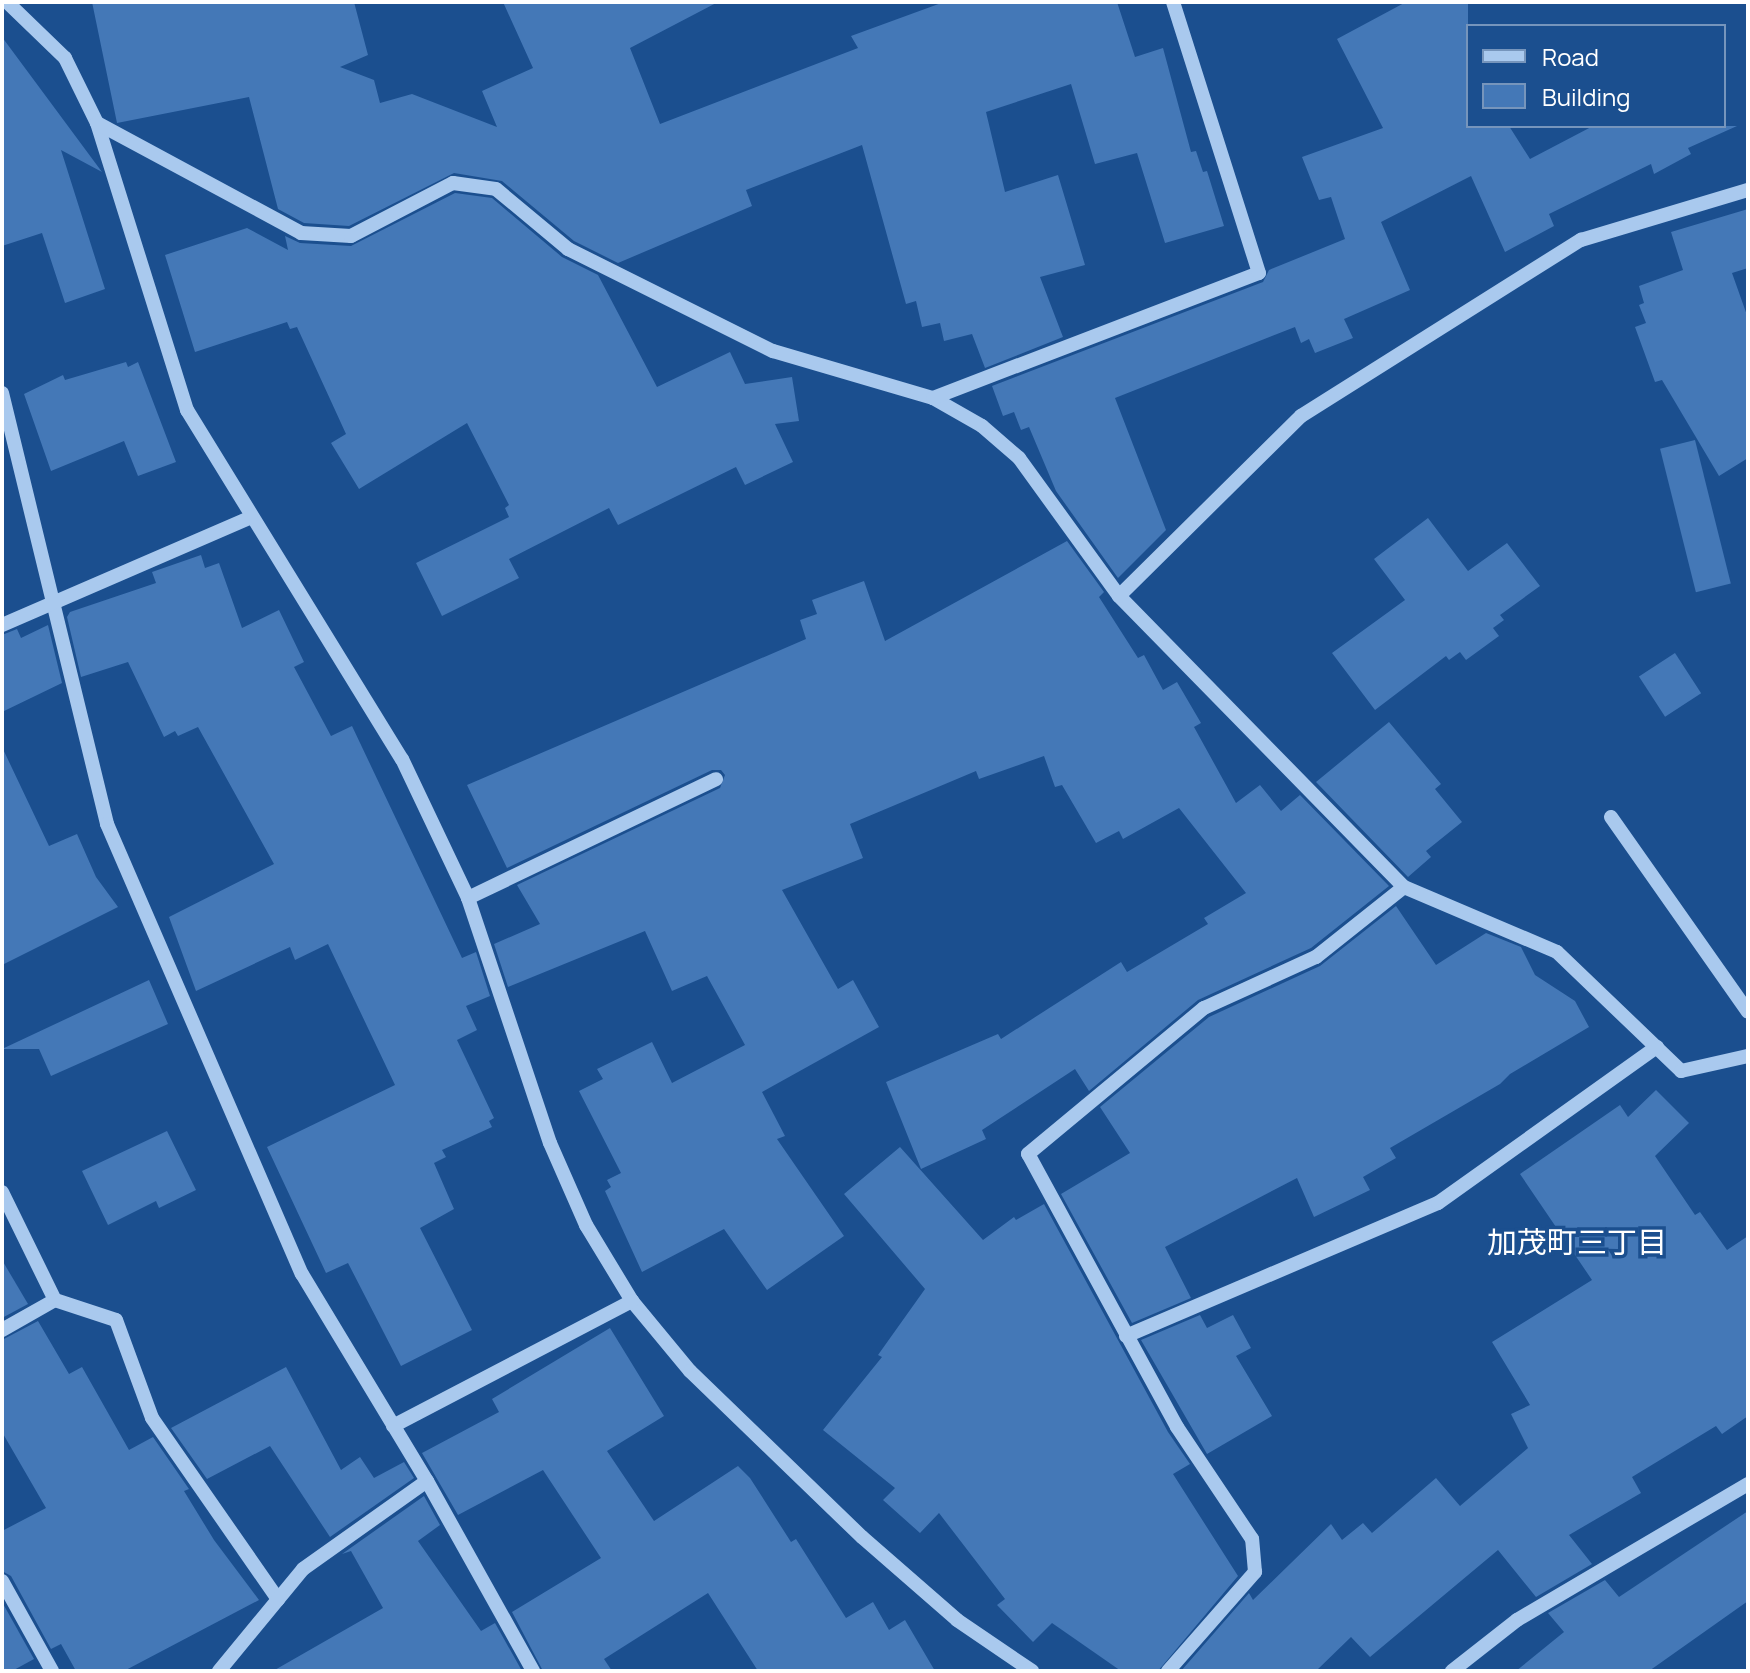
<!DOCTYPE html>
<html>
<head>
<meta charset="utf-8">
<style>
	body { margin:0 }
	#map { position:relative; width:1750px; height:1673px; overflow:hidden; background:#1b4f8f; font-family:Manrope,"Noto Sans JP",sans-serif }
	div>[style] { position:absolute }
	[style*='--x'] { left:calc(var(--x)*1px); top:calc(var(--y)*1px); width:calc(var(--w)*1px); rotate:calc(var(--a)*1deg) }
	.building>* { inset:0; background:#4478b7; transform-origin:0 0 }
	.minor>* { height:14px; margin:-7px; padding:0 7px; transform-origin:7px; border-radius:7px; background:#a9c9ee }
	span { translate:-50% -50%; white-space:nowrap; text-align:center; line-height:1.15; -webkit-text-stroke:7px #1b4f8f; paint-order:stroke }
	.neighbourhood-label { font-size:30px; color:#fff }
	.frame { position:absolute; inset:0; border:4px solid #fff; pointer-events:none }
	.legend { position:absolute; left:1466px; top:24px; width:260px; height:104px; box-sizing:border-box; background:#1b4f8f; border:2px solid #7695bc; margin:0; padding:10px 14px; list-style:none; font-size:24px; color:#fff }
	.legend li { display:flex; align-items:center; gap:16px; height:40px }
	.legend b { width:40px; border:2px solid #7695bc }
</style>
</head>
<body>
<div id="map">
	<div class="building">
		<div style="clip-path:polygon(92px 2px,354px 2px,368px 55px,340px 67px,374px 80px,380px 103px,412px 94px,497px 127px,482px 91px,533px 68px,503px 2px,718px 2px,630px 48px,660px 124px,858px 48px,851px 36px,944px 2px,1117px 2px,1135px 57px,1163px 48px,1191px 152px,1196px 151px,1203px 172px,1207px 171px,1224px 226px,1165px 243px,1137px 153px,1095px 164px,1071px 84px,986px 112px,1005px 192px,1058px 175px,1085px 265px,1040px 277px,1063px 337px,985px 368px,972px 334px,944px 341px,940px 323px,922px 327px,916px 301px,906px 304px,862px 145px,746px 190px,752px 206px,618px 263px,574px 241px,502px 181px,454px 173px,349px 226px,304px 223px,278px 209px,249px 97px,117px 123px)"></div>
		<div style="clip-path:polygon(1406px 2px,1468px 2px,1468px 126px,1509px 126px,1530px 159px,1593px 126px,1737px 126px,1688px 148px,1691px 154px,1654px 174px,1651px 164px,1549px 214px,1554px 226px,1505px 252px,1471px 176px,1381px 222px,1410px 290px,1344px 319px,1353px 338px,1315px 353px,1309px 339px,1301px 343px,1295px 327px,1115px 398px,1166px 530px,1118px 578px,1056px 491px,1029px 427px,1021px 430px,1014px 412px,1003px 416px,992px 386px,1263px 282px,1269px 270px,1345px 239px,1331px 197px,1319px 200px,1302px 157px,1383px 128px,1337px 39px)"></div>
		<div style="clip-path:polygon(2px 37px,102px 172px,61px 150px,105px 289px,65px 303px,42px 233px,2px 246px)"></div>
		<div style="clip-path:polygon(455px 193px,492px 198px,562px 257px,598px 275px,657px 387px,730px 352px,745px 384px,792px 377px,799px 421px,775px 424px,793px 462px,745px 485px,736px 467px,618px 525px,609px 508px,509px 559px,519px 578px,442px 616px,416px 563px,509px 517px,505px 508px,509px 505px,467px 423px,359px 489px,331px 443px,346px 434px,297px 327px,290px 329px,287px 322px,195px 352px,165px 255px,247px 228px,288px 250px,285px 236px,300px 243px,351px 246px)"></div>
		<div style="clip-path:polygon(1748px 209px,1748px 268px,1732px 273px,1748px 318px,1748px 458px,1719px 476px,1662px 380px,1655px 382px,1635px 327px,1646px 323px,1639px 305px,1644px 303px,1639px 286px,1683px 270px,1671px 232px)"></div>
		<div style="clip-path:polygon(126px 362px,128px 367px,138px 362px,176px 462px,138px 476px,124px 441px,51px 471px,24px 394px,63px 375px,65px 380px)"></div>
		<div style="left:1695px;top:440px;width:148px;height:36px;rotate:76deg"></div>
		<div style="clip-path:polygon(1428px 518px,1468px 571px,1507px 543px,1540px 586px,1500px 615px,1504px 620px,1493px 628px,1499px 636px,1466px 660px,1460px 652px,1449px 660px,1446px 656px,1375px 710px,1332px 653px,1405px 600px,1374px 559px)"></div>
		<div style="clip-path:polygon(1067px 541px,1104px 592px,1099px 597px,1138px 658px,1144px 655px,1163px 690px,1177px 682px,1201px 723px,1194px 727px,1236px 803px,1260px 785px,1281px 811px,1300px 795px,1389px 886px,1311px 948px,1198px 1000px,1089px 1091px,1075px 1069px,982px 1130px,986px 1139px,921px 1169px,886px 1082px,998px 1034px,1001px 1039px,1121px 962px,1127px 972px,1208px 924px,1204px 918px,1246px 893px,1179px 808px,1123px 839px,1119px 831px,1096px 843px,1062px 785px,1055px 787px,1044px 756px,979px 779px,976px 771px,850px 824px,863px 858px,782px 890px,838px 989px,853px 980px,879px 1027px,762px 1092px,785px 1136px,777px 1139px,844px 1236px,767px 1290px,724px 1229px,642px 1272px,605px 1191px,611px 1187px,607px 1180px,621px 1173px,579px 1091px,603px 1079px,597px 1069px,652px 1042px,672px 1083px,745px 1045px,707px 976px,672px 991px,645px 931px,508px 987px,494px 944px,540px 924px,517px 885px,720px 788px,725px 775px,721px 770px,712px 770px,507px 868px,467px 785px,806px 639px,800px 620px,817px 614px,812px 600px,864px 581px,885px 641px)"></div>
		<div style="clip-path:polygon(201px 555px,205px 568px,219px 563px,242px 628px,279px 610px,304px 662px,294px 667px,331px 736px,352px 726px,462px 958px,476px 952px,490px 996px,466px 1006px,477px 1030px,457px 1040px,494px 1118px,489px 1121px,492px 1127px,442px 1150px,446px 1157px,434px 1163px,454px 1209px,420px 1228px,472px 1330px,401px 1366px,348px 1263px,326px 1273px,267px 1147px,395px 1085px,328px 944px,295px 960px,290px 947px,196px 991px,169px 917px,274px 864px,198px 727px,178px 736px,175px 731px,164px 737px,128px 662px,81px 677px,67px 617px,70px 612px,156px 583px,152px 572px)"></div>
		<div style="clip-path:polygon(48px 625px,62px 683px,2px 712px,2px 635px,17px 629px,21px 638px)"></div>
		<div style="left:1675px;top:653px;width:48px;height:43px;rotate:57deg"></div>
		<div style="clip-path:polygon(1389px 722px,1441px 784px,1435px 789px,1462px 822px,1426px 851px,1431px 857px,1408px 877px,1316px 782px)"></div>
		<div style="clip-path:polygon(2px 747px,49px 846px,77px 834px,96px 877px,118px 907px,2px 965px)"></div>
		<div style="clip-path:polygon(1396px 906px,1436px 965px,1486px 933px,1521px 947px,1535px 975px,1575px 1001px,1589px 1027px,1510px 1074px,1500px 1084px,1390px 1148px,1396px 1158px,1363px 1177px,1370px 1190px,1314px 1217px,1297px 1178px,1165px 1247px,1191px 1298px,1132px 1323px,1061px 1194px,1130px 1153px,1100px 1107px,1209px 1017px,1320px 966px)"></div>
		<div style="clip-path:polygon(149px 980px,168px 1024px,51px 1076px,39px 1049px,2px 1049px)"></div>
		<div style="clip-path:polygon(1656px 1090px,1689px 1123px,1655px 1156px,1695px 1215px,1700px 1212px,1727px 1250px,1748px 1236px,1748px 1416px,1722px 1434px,1716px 1426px,1632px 1477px,1641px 1493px,1569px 1535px,1592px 1564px,1536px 1597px,1498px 1550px,1370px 1657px,1351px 1637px,1316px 1671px,1181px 1671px,1249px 1593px,1253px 1600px,1331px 1524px,1342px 1540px,1363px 1523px,1372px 1533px,1436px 1478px,1460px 1506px,1528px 1448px,1511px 1414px,1530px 1405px,1492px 1342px,1592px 1280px,1520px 1174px,1620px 1105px,1628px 1117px)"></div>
		<div style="clip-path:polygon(167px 1131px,196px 1190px,159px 1208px,156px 1201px,108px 1225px,82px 1171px)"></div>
		<div style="clip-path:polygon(900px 1147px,983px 1240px,1014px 1217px,1016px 1220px,1044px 1204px,1168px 1432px,1190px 1464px,1173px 1474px,1238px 1576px,1158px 1671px,1121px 1671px,1052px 1623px,1033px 1642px,997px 1605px,1005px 1599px,939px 1513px,920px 1533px,883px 1500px,895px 1488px,823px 1430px,882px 1357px,878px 1355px,925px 1289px,844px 1194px)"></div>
		<div style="clip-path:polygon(2px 1260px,28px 1304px,2px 1318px)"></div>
		<div style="clip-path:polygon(1200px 1315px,1207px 1328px,1233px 1315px,1251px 1348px,1236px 1356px,1272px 1416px,1207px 1454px,1141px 1340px)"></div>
		<div style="clip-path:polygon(38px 1321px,69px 1374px,82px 1367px,129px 1450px,153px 1437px,189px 1489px,184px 1491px,214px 1540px,259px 1600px,124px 1671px,76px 1671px,61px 1644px,51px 1649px,11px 1576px,2px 1571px,2px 1531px,46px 1508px,2px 1432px,2px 1340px)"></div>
		<div style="clip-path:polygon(610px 1328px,664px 1416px,607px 1451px,654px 1521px,738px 1466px,750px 1478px,791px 1542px,796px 1539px,846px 1618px,873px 1602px,889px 1630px,905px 1620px,935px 1671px,758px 1671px,708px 1593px,604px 1659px,612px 1671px,543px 1671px,512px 1612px,601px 1558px,543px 1470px,458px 1515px,422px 1453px,499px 1412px,492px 1399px)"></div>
		<div style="clip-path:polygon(286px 1367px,341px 1470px,360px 1457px,374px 1478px,404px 1462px,414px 1478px,330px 1537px,270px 1446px,207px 1479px,171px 1428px)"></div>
		<div style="clip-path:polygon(424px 1496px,440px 1525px,418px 1541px,481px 1631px,495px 1623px,522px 1671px,273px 1671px,383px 1608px,351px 1551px,342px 1554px)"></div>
		<div style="clip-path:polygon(1748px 1511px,1748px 1601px,1649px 1671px,1516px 1671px,1564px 1632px,1548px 1613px,1605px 1580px,1619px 1597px)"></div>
		<div style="clip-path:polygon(2px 1602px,34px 1659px,12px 1671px,2px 1671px)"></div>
	</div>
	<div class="minor">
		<div style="--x:7;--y:2;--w:81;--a:44"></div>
		<div style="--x:65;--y:58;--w:72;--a:63.8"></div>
		<div style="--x:97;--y:123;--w:301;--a:72.6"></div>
		<div style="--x:187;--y:410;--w:410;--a:58.4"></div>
		<div style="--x:402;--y:759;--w:154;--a:64.6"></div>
		<div style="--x:468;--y:898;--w:258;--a:71.5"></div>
		<div style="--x:550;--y:1143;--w:90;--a:66.3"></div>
		<div style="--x:586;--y:1225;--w:89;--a:58.8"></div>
		<div style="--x:632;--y:1301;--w:91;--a:50.4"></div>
		<div style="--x:690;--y:1371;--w:239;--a:44"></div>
		<div style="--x:862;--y:1537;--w:126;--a:41.1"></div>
		<div style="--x:957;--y:1620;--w:91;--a:34.2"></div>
		<div style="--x:97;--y:123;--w:232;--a:28.3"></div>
		<div style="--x:301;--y:233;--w:50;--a:3.4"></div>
		<div style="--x:351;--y:236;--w:115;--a:-27.5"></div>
		<div style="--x:453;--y:183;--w:43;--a:7.9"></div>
		<div style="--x:496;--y:189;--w:94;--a:39.8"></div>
		<div style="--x:568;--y:249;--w:229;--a:26.5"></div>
		<div style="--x:773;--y:351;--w:167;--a:16.4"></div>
		<div style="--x:933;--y:398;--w:56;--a:29.7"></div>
		<div style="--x:982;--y:426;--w:49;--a:40.9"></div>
		<div style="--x:1019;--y:458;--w:170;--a:54.1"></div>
		<div style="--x:1119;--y:596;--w:407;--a:45.6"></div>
		<div style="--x:1404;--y:887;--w:166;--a:23"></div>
		<div style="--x:1557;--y:952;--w:172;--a:43.8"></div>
		<div style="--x:1681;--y:1071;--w:69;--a:-12.6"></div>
		<div style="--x:2;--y:393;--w:444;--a:76.3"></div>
		<div style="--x:107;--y:824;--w:490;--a:66.6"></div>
		<div style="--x:302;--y:1274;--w:242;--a:58.9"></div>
		<div style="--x:427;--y:1481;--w:218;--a:60.8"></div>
		<div style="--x:933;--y:398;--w:349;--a:-21"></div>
		<div style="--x:1259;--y:273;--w:284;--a:-107.6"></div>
		<div style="--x:1119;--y:596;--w:256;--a:-44.7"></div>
		<div style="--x:1301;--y:416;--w:331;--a:-32.2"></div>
		<div style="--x:1581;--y:240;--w:174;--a:-16.7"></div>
		<div style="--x:2;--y:625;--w:271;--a:-23.4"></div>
		<div style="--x:1611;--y:817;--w:238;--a:54.9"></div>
		<div style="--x:468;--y:898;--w:275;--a:-25.6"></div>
		<div style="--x:2;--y:1192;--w:120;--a:63.9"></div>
		<div style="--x:55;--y:1300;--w:61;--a:150.5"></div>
		<div style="--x:55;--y:1300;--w:64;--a:18.2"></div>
		<div style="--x:116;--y:1320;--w:104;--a:69.8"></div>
		<div style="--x:152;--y:1418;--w:221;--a:55.2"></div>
		<div style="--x:1126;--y:1336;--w:339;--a:-23.1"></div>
		<div style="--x:1438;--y:1203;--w:269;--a:-35.5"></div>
		<div style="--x:393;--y:1426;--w:270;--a:-27.6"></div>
		<div style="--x:2;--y:1581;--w:103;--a:60.9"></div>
		<div style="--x:219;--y:1671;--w:132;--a:-50.5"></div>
		<div style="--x:303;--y:1569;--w:152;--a:-35.4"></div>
		<div style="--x:1168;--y:1671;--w:132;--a:-48.7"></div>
		<div style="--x:1255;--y:1572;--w:33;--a:-95"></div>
		<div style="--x:1252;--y:1539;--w:135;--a:-123.8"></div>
		<div style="--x:1177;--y:1427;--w:311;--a:-118.6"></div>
		<div style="--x:1028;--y:1154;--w:229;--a:-39.7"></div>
		<div style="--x:1204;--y:1008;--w:123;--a:-24.5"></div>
		<div style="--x:1316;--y:957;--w:112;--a:-38.5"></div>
		<div style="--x:1452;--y:1671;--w:83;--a:-38.1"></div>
		<div style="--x:1517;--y:1620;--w:268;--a:-30.5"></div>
	</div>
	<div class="neighbourhood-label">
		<span style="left:1577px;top:1242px">加茂町三丁目</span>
	</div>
	<div class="frame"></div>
	<ul class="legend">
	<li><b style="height:10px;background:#a9c9ee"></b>Road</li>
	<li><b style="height:22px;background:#4478b7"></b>Building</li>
	</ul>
</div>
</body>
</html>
